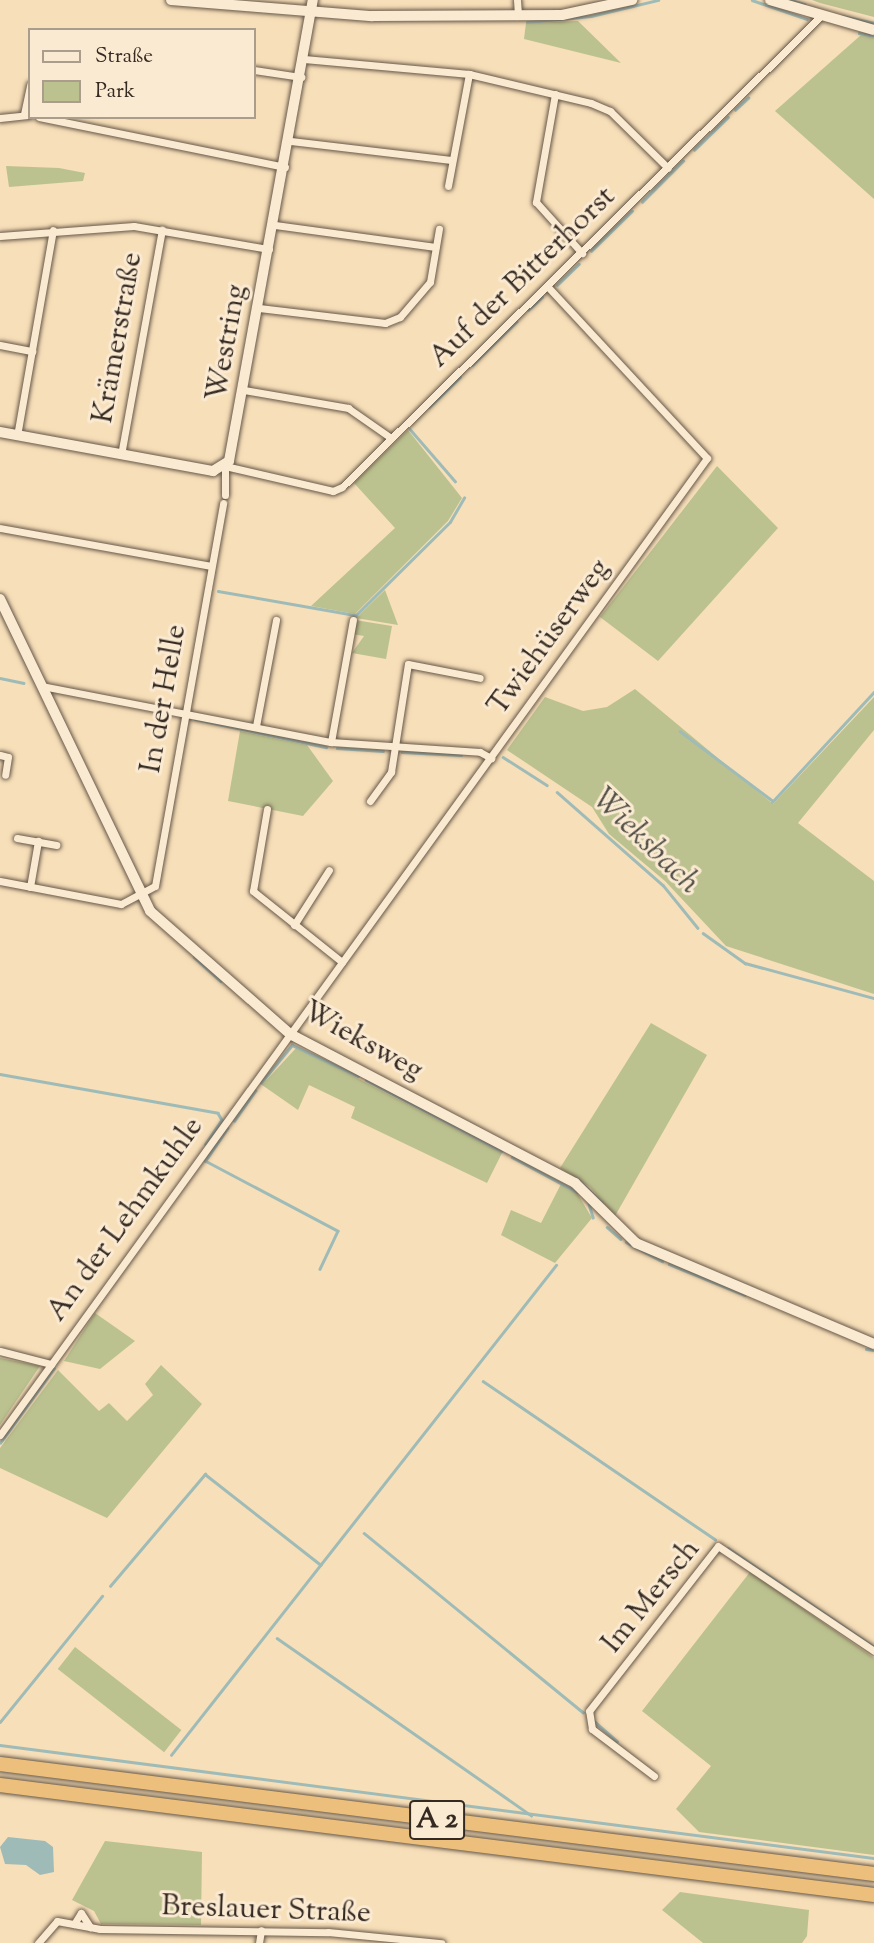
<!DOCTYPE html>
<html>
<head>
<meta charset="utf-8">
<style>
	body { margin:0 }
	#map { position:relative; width:874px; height:1943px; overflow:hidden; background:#f7dfb9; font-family:"Sorts Mill Goudy",serif }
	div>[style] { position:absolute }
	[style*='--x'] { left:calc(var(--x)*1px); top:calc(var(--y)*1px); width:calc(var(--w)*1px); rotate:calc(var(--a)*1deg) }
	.green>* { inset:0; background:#bcc28f; transform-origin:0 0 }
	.water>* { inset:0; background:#9fbbb7 }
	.stream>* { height:2.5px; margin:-1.25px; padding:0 1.25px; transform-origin:1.25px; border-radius:1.25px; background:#9fbbb7 }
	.roads { filter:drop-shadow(0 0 2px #665748) drop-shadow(0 0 2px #665748) }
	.street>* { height:7px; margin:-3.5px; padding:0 3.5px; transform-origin:3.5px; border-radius:3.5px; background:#faead2 }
	.secondary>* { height:10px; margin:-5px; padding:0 5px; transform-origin:5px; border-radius:5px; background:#faead2 }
	.highway>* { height:14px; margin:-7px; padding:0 7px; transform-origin:7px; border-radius:7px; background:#ecc07c }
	span { translate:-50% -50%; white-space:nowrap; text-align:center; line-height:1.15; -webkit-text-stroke:6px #faead2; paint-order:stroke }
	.shield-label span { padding:2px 5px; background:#faead2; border:2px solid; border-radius:5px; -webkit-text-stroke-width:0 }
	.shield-label { font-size:28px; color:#352a22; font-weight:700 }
	.street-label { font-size:30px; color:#352a22 }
	.water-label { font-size:32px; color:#504e47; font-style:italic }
	.legend { position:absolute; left:28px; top:28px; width:228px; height:91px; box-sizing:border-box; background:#faead2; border:2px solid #ab9d8c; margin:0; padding:9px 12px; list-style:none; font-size:21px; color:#352a22 }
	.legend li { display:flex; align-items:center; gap:14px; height:35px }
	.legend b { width:35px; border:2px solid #ab9d8c }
</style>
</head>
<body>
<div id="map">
	<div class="green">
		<div style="clip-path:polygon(812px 0,874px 0,874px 17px,820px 3px)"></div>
		<div style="clip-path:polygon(578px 21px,621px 63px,524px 39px,526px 23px)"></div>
		<div style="clip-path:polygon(861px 35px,874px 38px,874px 199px,775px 111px)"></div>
		<div style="clip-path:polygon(6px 166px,59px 168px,85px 173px,83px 181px,9px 187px)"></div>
		<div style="clip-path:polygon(408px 430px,462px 498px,448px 521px,355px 614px,311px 606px,395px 528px,354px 483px)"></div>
		<div style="clip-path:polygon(717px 466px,778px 528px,658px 661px,600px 617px)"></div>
		<div style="clip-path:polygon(385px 590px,398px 625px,356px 618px)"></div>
		<div style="clip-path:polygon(355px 620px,392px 626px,386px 659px,352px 653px,364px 636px,352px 634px)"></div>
		<div style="clip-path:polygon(635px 689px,773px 804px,874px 697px,874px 730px,798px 823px,874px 881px,874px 994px,726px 946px,665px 881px,609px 834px,592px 807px,507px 750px,545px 697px,583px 711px,607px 707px)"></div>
		<div style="clip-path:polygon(240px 731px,307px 745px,333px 781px,303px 816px,228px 801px)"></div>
		<div style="clip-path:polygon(651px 1023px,707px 1055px,615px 1216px,590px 1187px,560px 1168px)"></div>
		<div style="clip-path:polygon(297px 1047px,502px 1153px,487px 1183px,351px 1118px,355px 1107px,309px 1085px,298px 1110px,262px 1085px)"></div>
		<div style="clip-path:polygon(561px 1184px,577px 1193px,592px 1218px,555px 1263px,501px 1235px,511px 1210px,541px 1223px)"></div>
		<div style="clip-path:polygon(95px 1313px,135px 1341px,100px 1369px,64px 1361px)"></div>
		<div style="clip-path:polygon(0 1358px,40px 1366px,0 1425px)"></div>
		<div style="clip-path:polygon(161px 1365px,202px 1404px,107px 1518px,0 1468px,0 1448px,58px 1370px,99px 1411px,109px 1403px,127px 1421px,153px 1395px,145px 1384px)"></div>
		<div style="clip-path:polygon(750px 1572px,874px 1658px,874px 1855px,699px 1832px,676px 1809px,711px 1766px,642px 1711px)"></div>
		<div style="left:75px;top:1647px;width:135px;height:28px;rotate:38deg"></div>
		<div style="clip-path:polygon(105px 1841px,202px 1852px,201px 1925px,101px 1924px,94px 1911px,72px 1900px)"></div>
		<div style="clip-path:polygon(680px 1892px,809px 1910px,807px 1936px,802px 1943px,703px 1943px,662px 1910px)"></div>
	</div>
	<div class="water">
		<div style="clip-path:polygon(8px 1837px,45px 1841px,53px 1847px,54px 1872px,40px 1875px,26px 1865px,5px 1864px,0 1847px)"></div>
	</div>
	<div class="stream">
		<div style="--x:752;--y:0;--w:58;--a:19.1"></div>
		<div style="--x:791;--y:0;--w:14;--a:17"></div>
		<div style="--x:842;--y:16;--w:33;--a:12"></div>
		<div style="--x:527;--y:22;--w:64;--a:-5.4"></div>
		<div style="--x:591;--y:16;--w:69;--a:-13.4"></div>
		<div style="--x:859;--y:33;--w:15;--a:11"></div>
		<div style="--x:735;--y:110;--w:18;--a:-43"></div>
		<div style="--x:694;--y:150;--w:47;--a:-44.1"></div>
		<div style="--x:642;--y:202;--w:58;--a:-45"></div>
		<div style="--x:591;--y:251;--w:57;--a:-44.3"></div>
		<div style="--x:557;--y:285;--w:30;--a:-44"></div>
		<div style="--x:528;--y:310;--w:19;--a:-43"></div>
		<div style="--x:472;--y:365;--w:62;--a:-44.3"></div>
		<div style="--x:429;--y:407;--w:43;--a:-44.1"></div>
		<div style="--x:410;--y:429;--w:69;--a:49.1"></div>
		<div style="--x:218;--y:591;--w:140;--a:9.9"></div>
		<div style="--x:356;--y:615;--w:132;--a:-44.7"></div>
		<div style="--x:450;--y:522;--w:28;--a:-60"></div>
		<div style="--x:0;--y:678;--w:24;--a:12"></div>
		<div style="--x:195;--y:719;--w:134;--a:12.1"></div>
		<div style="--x:680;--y:731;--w:116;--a:37"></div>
		<div style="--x:337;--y:748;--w:46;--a:3.7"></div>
		<div style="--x:402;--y:752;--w:59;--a:2.9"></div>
		<div style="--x:503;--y:757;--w:52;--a:32.5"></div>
		<div style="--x:557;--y:792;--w:141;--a:41.3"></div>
		<div style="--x:663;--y:885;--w:55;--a:50.9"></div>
		<div style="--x:772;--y:802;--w:150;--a:-47.2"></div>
		<div style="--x:703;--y:933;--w:52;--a:35.5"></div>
		<div style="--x:745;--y:963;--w:134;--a:15.2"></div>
		<div style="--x:194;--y:957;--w:36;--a:42"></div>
		<div style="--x:0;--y:1074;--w:221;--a:10.1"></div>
		<div style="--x:218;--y:1113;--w:8;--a:60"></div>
		<div style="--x:222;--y:1120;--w:29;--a:124"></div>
		<div style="--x:366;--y:1080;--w:153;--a:27.6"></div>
		<div style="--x:261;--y:1083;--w:49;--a:-50.8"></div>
		<div style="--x:292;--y:1045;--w:73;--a:25.2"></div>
		<div style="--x:234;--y:1121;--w:37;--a:-55"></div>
		<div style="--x:228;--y:1128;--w:40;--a:124"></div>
		<div style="--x:206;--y:1161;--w:149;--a:27.9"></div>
		<div style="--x:338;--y:1231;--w:42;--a:115.3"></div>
		<div style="--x:512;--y:1157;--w:74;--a:28.3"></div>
		<div style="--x:577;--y:1179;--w:35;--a:43"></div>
		<div style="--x:589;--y:1204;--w:14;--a:73"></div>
		<div style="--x:607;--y:1227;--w:18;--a:41"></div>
		<div style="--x:626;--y:1242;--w:41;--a:27.8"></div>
		<div style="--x:669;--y:1264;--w:82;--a:22.2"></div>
		<div style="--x:866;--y:1349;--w:8;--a:7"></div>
		<div style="--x:483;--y:1381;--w:281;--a:34.3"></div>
		<div style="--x:0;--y:1443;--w:92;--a:-54.2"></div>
		<div style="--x:364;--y:1533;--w:283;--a:39.3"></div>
		<div style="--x:728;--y:1548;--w:176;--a:34.1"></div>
		<div style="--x:110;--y:1586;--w:147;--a:-49.7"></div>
		<div style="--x:205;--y:1474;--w:147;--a:38.1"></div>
		<div style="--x:277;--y:1638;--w:310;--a:34.9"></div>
		<div style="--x:593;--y:1720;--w:32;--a:41"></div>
		<div style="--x:0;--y:1722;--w:162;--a:-51"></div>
		<div style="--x:0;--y:1745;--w:881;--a:7.37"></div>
		<div style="--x:171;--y:1755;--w:623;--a:-51.84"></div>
	</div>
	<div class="roads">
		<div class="street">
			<div style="--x:517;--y:0;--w:16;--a:86"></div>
			<div style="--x:304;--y:59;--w:166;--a:5.2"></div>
			<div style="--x:469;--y:74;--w:125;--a:13.4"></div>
			<div style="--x:591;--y:103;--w:21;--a:23"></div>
			<div style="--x:610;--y:111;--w:81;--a:44.5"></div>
			<div style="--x:254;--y:70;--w:48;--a:8.5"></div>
			<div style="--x:555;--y:94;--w:110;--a:100"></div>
			<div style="--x:536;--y:202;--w:69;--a:48"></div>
			<div style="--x:24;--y:114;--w:30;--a:-78"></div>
			<div style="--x:39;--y:117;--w:251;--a:11.5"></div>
			<div style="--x:0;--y:118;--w:30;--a:-6"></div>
			<div style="--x:290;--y:141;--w:163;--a:6.7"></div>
			<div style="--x:448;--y:186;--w:114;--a:-79.4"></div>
			<div style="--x:275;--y:225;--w:162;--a:7.8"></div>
			<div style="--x:0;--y:236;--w:134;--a:-4.3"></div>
			<div style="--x:134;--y:226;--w:137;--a:9.7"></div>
			<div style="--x:259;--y:308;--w:127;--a:6.8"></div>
			<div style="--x:385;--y:323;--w:16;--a:-22"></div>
			<div style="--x:400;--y:317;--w:46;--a:-49.4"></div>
			<div style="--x:430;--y:282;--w:54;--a:-80.4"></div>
			<div style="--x:0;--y:345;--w:33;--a:11"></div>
			<div style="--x:244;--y:390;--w:106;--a:9.8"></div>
			<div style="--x:348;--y:408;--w:52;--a:34.9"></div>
			<div style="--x:17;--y:436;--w:209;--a:-80.1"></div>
			<div style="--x:121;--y:455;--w:229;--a:-79.7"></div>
			<div style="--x:225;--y:466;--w:111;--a:13"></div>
			<div style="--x:333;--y:491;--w:10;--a:-24"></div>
			<div style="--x:342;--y:487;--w:670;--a:-44.52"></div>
			<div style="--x:225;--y:495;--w:29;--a:-90"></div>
			<div style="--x:0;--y:528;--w:214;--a:10.2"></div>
			<div style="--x:42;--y:686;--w:294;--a:11"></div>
			<div style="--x:331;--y:742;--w:149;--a:3.8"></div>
			<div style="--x:480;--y:752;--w:13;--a:29"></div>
			<div style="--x:256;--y:726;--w:108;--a:-79.3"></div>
			<div style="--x:331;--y:742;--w:124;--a:-79.8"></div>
			<div style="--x:0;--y:755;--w:8;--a:14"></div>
			<div style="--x:8;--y:757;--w:18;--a:99"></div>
			<div style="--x:370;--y:801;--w:36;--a:-54"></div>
			<div style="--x:391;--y:772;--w:109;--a:-81.1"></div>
			<div style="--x:408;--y:664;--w:73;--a:11"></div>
			<div style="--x:267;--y:809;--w:83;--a:99.7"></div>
			<div style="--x:253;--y:891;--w:114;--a:38.6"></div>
			<div style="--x:17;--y:838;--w:40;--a:10"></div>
			<div style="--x:0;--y:881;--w:123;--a:10.8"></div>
			<div style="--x:121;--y:904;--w:38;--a:-28"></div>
			<div style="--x:155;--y:886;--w:389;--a:-79.9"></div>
			<div style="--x:30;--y:887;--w:47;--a:-80.1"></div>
			<div style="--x:294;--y:925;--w:65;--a:-57.5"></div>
			<div style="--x:0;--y:1351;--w:53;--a:14.3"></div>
			<div style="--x:0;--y:1435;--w:1206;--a:-54.11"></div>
			<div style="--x:707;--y:458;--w:235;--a:-132.9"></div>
			<div style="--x:654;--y:1776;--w:78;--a:-142.8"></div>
			<div style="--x:592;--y:1729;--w:18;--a:-99"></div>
			<div style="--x:589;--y:1711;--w:209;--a:-52"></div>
			<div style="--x:718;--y:1546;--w:188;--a:33.9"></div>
			<div style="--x:74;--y:1924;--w:13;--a:-58"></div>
			<div style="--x:81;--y:1913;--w:17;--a:57"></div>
			<div style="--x:38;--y:1943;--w:29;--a:-49"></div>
			<div style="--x:57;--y:1921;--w:44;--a:10.5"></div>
			<div style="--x:100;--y:1929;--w:228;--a:0.8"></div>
			<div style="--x:328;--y:1932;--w:114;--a:5.6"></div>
			<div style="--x:259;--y:1943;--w:13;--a:-81"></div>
		</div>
		<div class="secondary">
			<div style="--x:171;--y:0;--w:202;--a:4.6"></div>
			<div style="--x:372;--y:16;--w:190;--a:-0.3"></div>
			<div style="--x:562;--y:15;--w:72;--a:-12.1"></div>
			<div style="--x:770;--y:0;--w:108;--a:16.1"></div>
			<div style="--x:0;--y:432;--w:217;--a:10.4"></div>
			<div style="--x:213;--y:471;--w:19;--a:-32"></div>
			<div style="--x:229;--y:461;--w:469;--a:-79.7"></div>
			<div style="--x:0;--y:599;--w:346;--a:64.3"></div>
			<div style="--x:150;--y:911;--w:186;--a:41.3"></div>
			<div style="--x:290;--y:1034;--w:322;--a:27.6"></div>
			<div style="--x:575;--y:1183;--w:86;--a:44.5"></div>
			<div style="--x:636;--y:1243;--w:259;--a:23"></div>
		</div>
		<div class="highway">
			<div style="--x:0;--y:1764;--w:881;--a:7.17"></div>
			<div style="--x:0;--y:1785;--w:881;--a:7.17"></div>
		</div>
	</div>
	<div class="shield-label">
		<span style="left:437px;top:1820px">A 2</span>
	</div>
	<div class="street-label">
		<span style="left:523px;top:278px;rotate:-44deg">Auf der Bitterhorst</span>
		<span style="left:119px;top:338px;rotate:-80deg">Krämerstraße</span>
		<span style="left:228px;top:343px;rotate:-80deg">Westring</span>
		<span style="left:550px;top:638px;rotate:-54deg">Twiehüserweg</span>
		<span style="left:165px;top:699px;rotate:-80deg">In der Helle</span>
		<span style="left:362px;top:1042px;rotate:29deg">Wieksweg</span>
		<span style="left:126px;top:1220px;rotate:-54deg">An der Lehmkuhle</span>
		<span style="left:652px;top:1597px;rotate:-51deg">Im Mersch</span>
		<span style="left:266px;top:1911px;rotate:2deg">Breslauer Straße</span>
	</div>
	<div class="water-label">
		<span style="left:645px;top:842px;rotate:44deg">Wieksbach</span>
	</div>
	<ul class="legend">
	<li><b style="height:9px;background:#faead2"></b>Straße</li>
	<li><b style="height:19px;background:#bcc28f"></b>Park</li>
	</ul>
</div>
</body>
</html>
